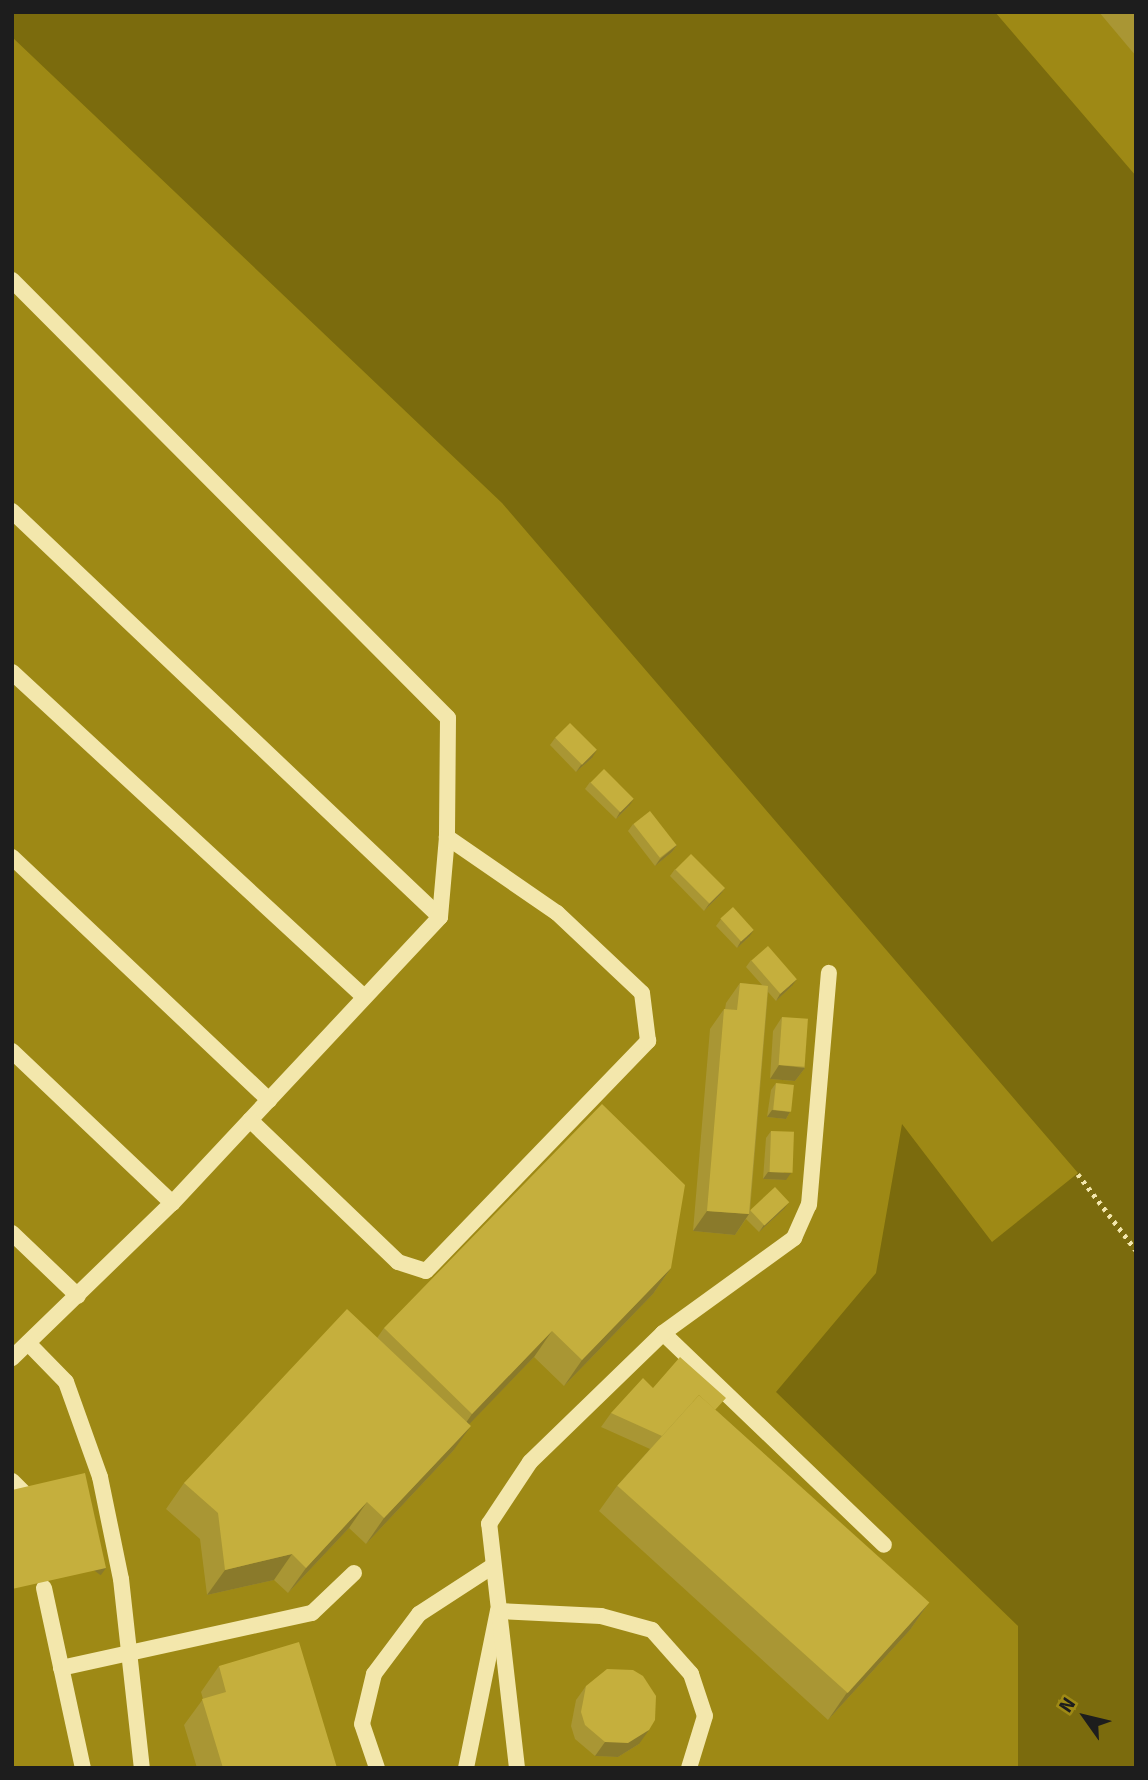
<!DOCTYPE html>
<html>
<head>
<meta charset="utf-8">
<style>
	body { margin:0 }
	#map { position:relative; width:1148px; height:1780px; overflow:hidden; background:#9e8915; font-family:Signika,sans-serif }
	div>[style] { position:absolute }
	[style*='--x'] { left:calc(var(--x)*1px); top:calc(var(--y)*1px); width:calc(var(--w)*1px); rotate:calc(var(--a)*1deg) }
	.water>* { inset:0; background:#7b6b0d }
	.path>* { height:4.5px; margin-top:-2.25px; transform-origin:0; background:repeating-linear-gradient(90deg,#f3e7ac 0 3.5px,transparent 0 8.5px) }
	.service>* { height:16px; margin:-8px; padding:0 8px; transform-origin:8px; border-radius:8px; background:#f3e7ac }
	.wall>* { inset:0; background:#a99634 }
	.shaded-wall>* { inset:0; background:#8a7a2b; transform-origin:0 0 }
	.building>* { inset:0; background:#c5af3d; transform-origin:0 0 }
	span { translate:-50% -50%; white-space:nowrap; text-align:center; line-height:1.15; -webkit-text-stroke:5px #9e8915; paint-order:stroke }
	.frame { position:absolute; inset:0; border:14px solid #1d1d1d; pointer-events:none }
	.north { position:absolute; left:1050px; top:1682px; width:70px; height:70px; -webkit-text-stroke:5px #9e8915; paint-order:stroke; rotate:304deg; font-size:19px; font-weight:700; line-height:28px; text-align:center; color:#1d1d1d }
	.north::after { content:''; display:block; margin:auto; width:24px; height:32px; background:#1d1d1d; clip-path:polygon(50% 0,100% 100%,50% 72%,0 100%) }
</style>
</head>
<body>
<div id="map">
	<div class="water">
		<div style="clip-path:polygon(12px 12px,995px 12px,1136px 176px,1136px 1768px,1018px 1768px,1018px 1626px,776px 1392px,876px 1273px,902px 1124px,992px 1242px,1078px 1173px,502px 503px,12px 37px)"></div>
	</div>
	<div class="path">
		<div style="--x:1078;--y:1174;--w:96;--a:52.7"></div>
	</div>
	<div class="service">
		<div style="--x:12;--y:280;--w:618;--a:45.13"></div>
		<div style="--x:448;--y:718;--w:119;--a:90.5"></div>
		<div style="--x:447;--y:837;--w:80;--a:95"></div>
		<div style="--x:12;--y:511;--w:590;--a:43.49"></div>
		<div style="--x:440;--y:917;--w:392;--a:133.1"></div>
		<div style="--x:172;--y:1203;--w:223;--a:135.9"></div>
		<div style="--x:12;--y:672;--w:479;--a:42.7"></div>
		<div style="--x:12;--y:857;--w:354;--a:43.4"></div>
		<div style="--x:12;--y:1051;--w:221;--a:43.5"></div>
		<div style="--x:250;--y:1120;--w:205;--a:43.8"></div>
		<div style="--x:398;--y:1262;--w:29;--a:18"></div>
		<div style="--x:426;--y:1271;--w:320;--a:-46"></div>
		<div style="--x:648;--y:1041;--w:48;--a:-97.1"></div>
		<div style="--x:642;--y:993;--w:117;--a:-136.7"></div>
		<div style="--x:557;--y:913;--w:134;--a:-145.4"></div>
		<div style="--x:12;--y:1233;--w:91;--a:43.7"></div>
		<div style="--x:663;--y:1333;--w:306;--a:43.8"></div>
		<div style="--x:28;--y:1343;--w:54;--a:45.7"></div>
		<div style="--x:66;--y:1382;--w:101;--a:70.3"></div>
		<div style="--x:100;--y:1477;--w:104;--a:78.4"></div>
		<div style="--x:121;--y:1579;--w:190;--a:83.7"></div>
		<div style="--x:12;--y:1481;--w:17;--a:45"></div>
		<div style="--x:44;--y:1588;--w:184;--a:77.8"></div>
		<div style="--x:61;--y:1668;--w:257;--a:-12.4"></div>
		<div style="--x:312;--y:1613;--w:58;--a:-43.6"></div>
		<div style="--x:377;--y:1768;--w:46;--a:-108.8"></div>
		<div style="--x:362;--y:1724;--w:51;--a:-76.5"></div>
		<div style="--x:374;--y:1674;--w:75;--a:-53.1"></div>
		<div style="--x:419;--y:1614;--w:88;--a:-33"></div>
		<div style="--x:466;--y:1768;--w:160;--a:-78.5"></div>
		<div style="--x:498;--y:1611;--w:103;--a:2.8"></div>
		<div style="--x:601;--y:1616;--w:53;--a:15.4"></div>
		<div style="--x:652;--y:1630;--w:59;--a:48.4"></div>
		<div style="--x:691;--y:1674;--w:44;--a:71.6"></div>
		<div style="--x:705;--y:1716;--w:54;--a:107.1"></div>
		<div style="--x:517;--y:1768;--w:246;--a:-96.5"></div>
		<div style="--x:489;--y:1524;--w:74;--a:-56.5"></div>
		<div style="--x:530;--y:1462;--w:185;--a:-44.1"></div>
		<div style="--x:663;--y:1333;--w:162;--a:-35.9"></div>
		<div style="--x:794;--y:1238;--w:36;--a:-66"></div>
		<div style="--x:809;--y:1205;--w:233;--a:-85.1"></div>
	</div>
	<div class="wall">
		<div style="clip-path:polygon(1099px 12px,1136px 12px,1136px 56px)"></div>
		<div style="clip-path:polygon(555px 738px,592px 758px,576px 772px,550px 745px)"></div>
		<div style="clip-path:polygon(590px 782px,629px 806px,616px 819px,585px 789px)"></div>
		<div style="clip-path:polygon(633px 824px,677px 845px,672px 852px,655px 866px,628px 831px)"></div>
		<div style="clip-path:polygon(675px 869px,725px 888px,720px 895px,704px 911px,670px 876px)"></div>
		<div style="clip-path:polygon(721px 919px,749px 937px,737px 948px,716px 926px)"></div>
		<div style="clip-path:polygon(751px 960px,792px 986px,776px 1001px,768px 992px,750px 1211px,784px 1209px,759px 1232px,746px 1219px,735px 1235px,693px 1231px,710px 1029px,724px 1009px,725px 1009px,726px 1003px,740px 983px,762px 985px,746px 967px)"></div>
		<div style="clip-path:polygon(782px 1017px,805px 1068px,795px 1081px,770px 1079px,773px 1031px)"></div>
		<div style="clip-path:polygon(776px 1083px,790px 1112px,786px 1119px,767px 1117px,771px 1090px)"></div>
		<div style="clip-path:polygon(771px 1131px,786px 1180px,763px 1179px,766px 1138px)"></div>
		<div style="clip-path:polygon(671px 1268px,653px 1294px,564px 1386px,534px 1357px,469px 1424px,453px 1451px,366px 1544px,349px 1528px,288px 1593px,274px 1580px,207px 1595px,200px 1539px,166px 1509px,184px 1483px,377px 1338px,384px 1328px)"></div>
		<div style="clip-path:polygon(653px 1388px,717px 1411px,928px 1604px,910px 1630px,828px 1720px,599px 1511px,617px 1486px,650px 1449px,601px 1427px,611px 1413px)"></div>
		<div style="clip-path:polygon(219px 1666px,337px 1768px,197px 1768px,184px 1725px,203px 1699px,201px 1692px)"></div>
		<div style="clip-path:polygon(586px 1686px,639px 1744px,618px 1757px,595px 1756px,575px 1739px,571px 1726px,576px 1700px)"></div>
	</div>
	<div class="shaded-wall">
		<div style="clip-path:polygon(597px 750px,592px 758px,576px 772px,581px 765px)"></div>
		<div style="clip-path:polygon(634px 799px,629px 806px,616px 819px,620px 812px)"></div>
		<div style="clip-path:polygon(677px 845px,672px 852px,655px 866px,660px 859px)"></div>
		<div style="clip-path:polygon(725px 888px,720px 895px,704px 911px,709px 904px)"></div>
		<div style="clip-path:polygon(754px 930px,749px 937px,737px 948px,741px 941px)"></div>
		<div style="clip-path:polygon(797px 979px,792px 986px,776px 1001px,780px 994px)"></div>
		<div style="clip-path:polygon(779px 1065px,805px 1068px,795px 1081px,770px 1079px)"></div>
		<div style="clip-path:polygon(772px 1110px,790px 1112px,786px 1119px,767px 1117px)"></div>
		<div style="clip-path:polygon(768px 1172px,791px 1173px,786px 1180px,763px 1179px)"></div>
		<div style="clip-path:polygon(789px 1202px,784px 1209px,759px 1232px,764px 1225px)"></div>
		<div style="clip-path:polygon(707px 1211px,749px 1214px,735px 1235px,693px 1231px)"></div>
		<div style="clip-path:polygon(671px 1268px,653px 1294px,564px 1386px,582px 1360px)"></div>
		<div style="clip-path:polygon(552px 1331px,534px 1357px,454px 1440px,472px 1414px)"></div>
		<div style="clip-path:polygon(471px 1426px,453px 1451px,366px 1544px,384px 1518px)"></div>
		<div style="clip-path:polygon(367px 1502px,349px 1528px,288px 1593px,306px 1568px)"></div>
		<div style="clip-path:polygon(292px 1554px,274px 1580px,207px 1595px,225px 1570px)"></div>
		<div style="left:106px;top:1568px;width:9px;height:96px;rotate:126deg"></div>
		<div style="clip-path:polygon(928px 1604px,910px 1630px,828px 1720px,846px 1694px)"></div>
		<div style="clip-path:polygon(649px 1730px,639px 1744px,618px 1757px,595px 1756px,605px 1742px)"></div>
	</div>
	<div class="building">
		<div style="left:570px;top:723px;width:38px;height:21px;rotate:45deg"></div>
		<div style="left:604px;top:769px;width:42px;height:19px;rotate:45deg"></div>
		<div style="left:650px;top:811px;width:43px;height:21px;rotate:52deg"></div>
		<div style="left:691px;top:854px;width:48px;height:22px;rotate:45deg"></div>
		<div style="left:733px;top:907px;width:31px;height:17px;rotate:48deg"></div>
		<div style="left:768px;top:946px;width:44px;height:22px;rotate:49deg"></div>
		<div style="clip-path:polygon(740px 983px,768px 986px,749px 1214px,707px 1211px,724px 1009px,737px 1010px)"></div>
		<div style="left:782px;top:1017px;width:26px;height:48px;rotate:4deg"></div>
		<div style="left:776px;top:1083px;width:18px;height:27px;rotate:6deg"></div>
		<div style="clip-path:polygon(602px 1104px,685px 1185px,671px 1268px,582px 1360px,552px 1331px,472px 1414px,384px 1328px)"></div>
		<div style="left:771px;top:1131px;width:23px;height:41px;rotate:2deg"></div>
		<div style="left:775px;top:1187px;width:21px;height:34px;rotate:47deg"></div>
		<div style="clip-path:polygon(347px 1309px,471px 1426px,384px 1518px,367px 1502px,306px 1568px,292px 1554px,225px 1570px,218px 1513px,184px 1483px)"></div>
		<div style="clip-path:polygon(680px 1357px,726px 1398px,715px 1410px,699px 1395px,662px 1436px,611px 1413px,643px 1378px,653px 1388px)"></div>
		<div style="left:699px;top:1395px;width:310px;height:122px;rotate:42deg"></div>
		<div style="clip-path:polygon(85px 1473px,106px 1568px,12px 1589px,12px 1490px)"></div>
		<div style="clip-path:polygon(299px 1642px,337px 1768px,223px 1768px,202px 1699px,226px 1692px,219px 1666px)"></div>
		<div style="clip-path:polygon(607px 1669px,633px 1670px,643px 1676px,656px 1696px,655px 1720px,649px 1730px,628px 1743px,605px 1742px,585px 1725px,581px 1712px,586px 1686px)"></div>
	</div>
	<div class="frame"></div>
	<div class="north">N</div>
</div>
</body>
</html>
